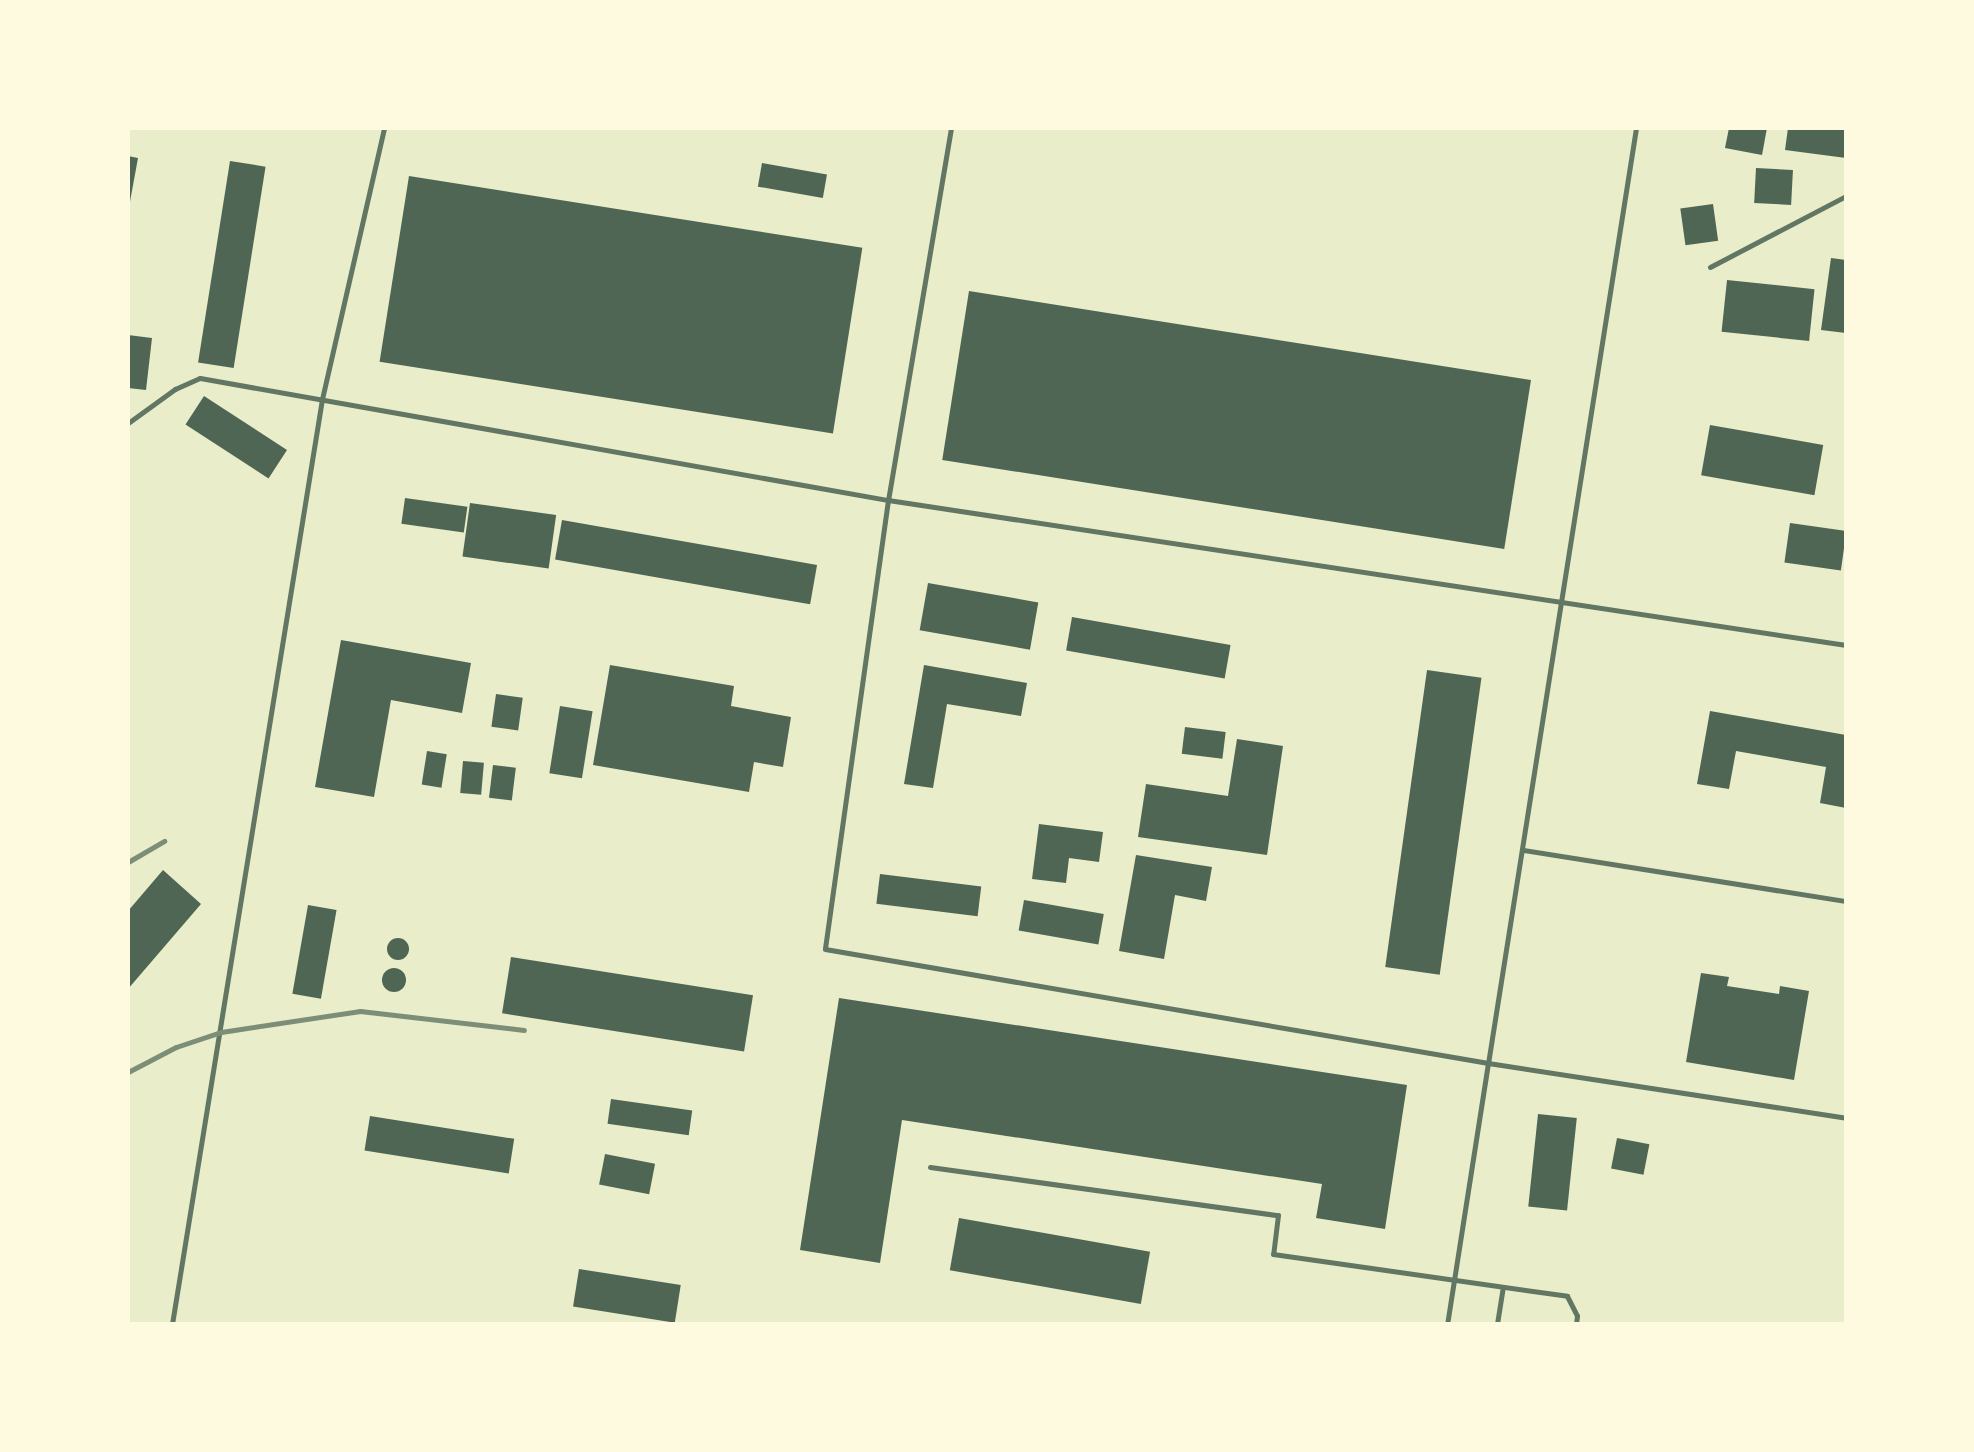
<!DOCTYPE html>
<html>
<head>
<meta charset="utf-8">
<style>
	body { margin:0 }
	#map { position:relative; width:1974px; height:1452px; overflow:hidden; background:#e9edc9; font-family:"Open Sans",sans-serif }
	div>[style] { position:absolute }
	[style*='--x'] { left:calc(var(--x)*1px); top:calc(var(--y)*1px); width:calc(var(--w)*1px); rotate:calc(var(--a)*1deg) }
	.building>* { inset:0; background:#4f6655; transform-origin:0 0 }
	.round { border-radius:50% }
	.service>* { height:5px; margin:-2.5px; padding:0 2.5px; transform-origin:2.5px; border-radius:2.5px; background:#617663 }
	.rail>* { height:5px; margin:-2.5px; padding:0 2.5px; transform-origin:2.5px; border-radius:2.5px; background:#7c8e77 }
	span { translate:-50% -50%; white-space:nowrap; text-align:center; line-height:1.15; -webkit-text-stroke:10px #fefae0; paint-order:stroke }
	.frame { position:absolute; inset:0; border:130px solid #fefae0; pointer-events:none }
</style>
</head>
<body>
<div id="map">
	<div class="building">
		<div style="clip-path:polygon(1729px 128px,1767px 128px,1762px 155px,1725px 148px)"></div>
		<div style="clip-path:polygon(1788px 128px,1846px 128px,1846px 158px,1785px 150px)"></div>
		<div style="clip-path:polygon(128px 156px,138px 158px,129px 207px,128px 207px)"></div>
		<div style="left:230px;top:161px;width:36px;height:204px;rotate:9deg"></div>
		<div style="left:762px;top:163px;width:66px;height:24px;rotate:10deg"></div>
		<div style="left:1756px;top:168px;width:37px;height:35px;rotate:3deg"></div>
		<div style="left:409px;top:176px;width:459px;height:188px;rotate:9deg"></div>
		<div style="left:1713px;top:204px;width:37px;height:33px;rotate:82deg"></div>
		<div style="clip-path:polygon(1831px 258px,1846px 260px,1846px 333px,1821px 330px)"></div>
		<div style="left:1727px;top:280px;width:88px;height:52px;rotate:6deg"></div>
		<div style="left:969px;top:291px;width:569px;height:171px;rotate:9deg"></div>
		<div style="clip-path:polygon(128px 335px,152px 338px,146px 390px,128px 388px)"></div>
		<div style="left:204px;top:396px;width:99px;height:34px;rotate:33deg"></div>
		<div style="left:1710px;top:425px;width:115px;height:51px;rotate:10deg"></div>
		<div style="left:405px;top:498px;width:63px;height:26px;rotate:8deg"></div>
		<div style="left:470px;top:503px;width:87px;height:54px;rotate:8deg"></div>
		<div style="left:562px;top:520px;width:259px;height:40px;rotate:10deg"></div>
		<div style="left:1790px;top:523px;width:57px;height:40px;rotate:8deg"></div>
		<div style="left:928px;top:583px;width:112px;height:48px;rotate:10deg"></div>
		<div style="left:1072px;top:617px;width:161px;height:34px;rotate:10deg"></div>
		<div style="clip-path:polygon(341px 640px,471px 663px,462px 713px,391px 700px,374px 797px,315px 787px)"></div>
		<div style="clip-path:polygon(610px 665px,734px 686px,731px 706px,791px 717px,783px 767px,754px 762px,749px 792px,593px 765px)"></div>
		<div style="clip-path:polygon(924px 665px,1027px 683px,1021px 716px,947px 704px,933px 788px,904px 784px)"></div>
		<div style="left:1427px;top:670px;width:55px;height:300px;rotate:8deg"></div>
		<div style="left:496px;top:694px;width:27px;height:33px;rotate:8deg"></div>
		<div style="left:560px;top:706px;width:33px;height:68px;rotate:9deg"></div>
		<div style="clip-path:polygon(1710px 711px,1846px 735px,1846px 808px,1820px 803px,1826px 767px,1736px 751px,1729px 789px,1697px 784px)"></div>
		<div style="left:1185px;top:727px;width:41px;height:27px;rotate:7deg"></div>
		<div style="clip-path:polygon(1237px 739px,1283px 746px,1267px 855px,1138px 837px,1146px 784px,1228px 796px)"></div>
		<div style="left:427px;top:751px;width:20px;height:34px;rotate:9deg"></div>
		<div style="left:463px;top:761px;width:21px;height:32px;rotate:5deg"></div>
		<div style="left:493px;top:765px;width:23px;height:33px;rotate:7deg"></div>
		<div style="clip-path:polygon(1039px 824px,1103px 832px,1099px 862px,1069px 858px,1066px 883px,1032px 879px)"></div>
		<div style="clip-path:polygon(1136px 855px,1212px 867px,1206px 901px,1175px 895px,1164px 959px,1119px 951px)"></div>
		<div style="clip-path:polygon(163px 870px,201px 904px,128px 989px,128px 911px)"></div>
		<div style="left:880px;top:874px;width:102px;height:30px;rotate:7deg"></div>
		<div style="left:1024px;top:900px;width:81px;height:31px;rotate:10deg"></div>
		<div style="left:308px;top:905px;width:29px;height:90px;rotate:10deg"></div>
		<div class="round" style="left:387px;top:938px;width:22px;height:22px"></div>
		<div style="left:511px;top:957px;width:245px;height:57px;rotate:9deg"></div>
		<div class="round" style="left:382px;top:968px;width:24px;height:24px"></div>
		<div style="clip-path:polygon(1701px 973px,1729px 977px,1727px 986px,1779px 994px,1780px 986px,1809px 991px,1794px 1080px,1686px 1062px)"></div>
		<div style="clip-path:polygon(839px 998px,1407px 1085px,1385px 1229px,1316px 1218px,1322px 1184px,902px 1120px,880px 1263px,800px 1250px)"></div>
		<div style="left:611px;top:1099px;width:82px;height:25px;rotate:8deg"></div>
		<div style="left:1538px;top:1114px;width:39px;height:93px;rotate:6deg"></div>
		<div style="left:370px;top:1116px;width:146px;height:35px;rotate:9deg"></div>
		<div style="left:1617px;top:1138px;width:33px;height:31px;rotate:11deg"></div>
		<div style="left:605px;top:1154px;width:51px;height:31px;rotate:11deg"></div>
		<div style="left:959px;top:1218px;width:194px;height:53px;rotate:10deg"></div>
		<div style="left:579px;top:1269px;width:103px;height:38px;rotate:9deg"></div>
	</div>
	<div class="service">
		<div style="--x:951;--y:128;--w:377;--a:99.6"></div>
		<div style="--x:888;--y:500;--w:453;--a:98"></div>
		<div style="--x:825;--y:949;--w:673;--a:9.76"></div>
		<div style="--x:1488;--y:1063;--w:264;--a:98.9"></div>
		<div style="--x:1636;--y:128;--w:947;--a:98.99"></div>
		<div style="--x:1488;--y:1063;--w:362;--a:8.7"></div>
		<div style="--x:1710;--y:267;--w:153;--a:-27.6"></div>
		<div style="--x:128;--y:423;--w:58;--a:-35.9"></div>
		<div style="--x:175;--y:389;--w:27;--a:-24"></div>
		<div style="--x:200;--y:378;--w:699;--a:10.06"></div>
		<div style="--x:888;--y:500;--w:969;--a:8.61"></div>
		<div style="--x:1523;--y:850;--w:327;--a:9"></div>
		<div style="--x:930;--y:1167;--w:351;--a:7.9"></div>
		<div style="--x:1278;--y:1215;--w:39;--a:97"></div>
		<div style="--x:1273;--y:1254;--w:297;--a:8.1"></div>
		<div style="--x:1567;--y:1296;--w:22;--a:63"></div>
		<div style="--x:1577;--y:1316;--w:8;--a:97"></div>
		<div style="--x:172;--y:1324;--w:937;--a:-80.79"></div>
		<div style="--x:322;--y:399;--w:278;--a:-77.1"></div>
		<div style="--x:1497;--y:1324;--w:36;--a:-81"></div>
	</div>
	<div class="rail">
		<div style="--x:128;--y:862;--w:42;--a:-30.3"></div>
		<div style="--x:128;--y:1072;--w:54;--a:-27.5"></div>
		<div style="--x:176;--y:1047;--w:47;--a:-18.4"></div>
		<div style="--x:221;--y:1032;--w:141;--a:-8.6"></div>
		<div style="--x:360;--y:1011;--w:165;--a:6.6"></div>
	</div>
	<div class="frame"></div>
</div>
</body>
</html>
